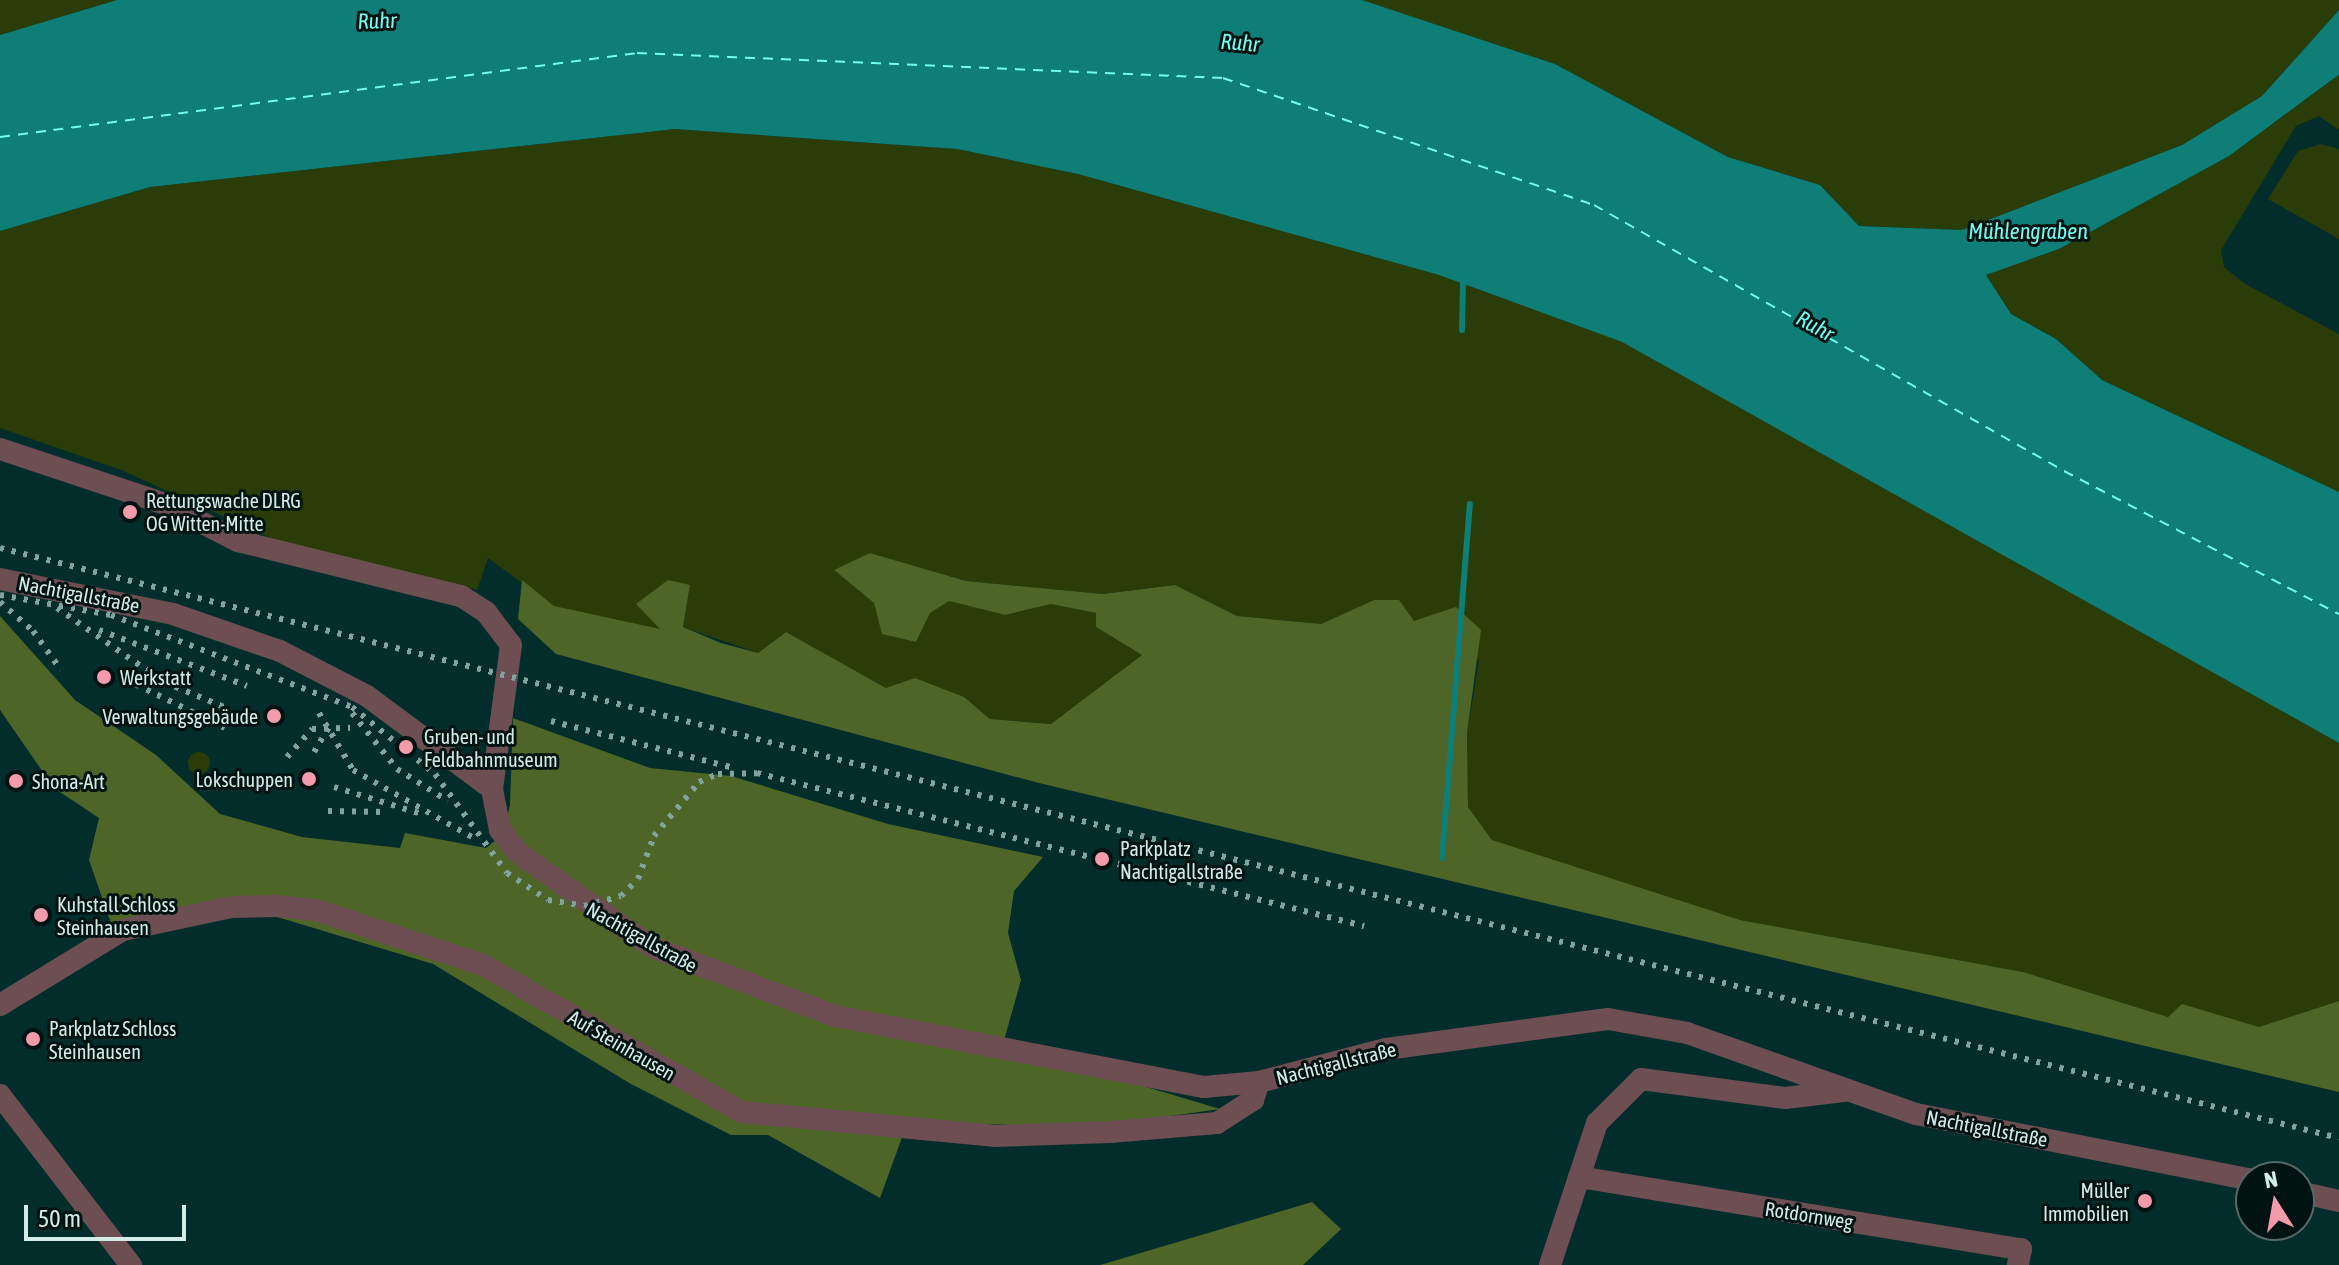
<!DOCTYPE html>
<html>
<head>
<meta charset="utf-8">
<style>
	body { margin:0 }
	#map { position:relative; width:2339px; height:1265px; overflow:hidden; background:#032d2a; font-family:"Asap Condensed",sans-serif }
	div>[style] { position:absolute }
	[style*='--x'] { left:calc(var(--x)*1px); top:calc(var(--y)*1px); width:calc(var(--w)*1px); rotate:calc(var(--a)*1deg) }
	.green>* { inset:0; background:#2a3c08 }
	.round { border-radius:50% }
	.forest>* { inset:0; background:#4e6528 }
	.water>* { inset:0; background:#0e7e76 }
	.stream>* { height:6px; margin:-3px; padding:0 3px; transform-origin:3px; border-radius:3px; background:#0e7e76 }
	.ferry>* { height:2px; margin-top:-1px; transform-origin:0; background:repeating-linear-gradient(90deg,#75fcf0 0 10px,transparent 0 18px) }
	.minor>* { height:22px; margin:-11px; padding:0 11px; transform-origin:11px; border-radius:11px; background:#6c4e53 }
	.rail>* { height:6px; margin-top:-3px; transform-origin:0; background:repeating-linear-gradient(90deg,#83a3a0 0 4px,transparent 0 12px) }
	.dots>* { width:22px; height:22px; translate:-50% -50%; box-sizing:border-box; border:4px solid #011311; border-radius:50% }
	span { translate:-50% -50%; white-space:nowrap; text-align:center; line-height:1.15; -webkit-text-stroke:6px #011311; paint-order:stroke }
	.poi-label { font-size:20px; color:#d2ece8 }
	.left { translate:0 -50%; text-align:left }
	.right { translate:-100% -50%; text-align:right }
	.street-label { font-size:20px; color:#d2ece8 }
	.water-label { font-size:22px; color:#75fcf0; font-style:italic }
	.north { position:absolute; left:2235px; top:1161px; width:80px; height:80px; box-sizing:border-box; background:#011311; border:2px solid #556a67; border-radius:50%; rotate:349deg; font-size:22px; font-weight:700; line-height:32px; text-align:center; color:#d2ece8 }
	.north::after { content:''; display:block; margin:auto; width:28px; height:36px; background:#f39aab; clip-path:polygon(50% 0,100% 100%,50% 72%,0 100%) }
	.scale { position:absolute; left:24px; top:1205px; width:162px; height:36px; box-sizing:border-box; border:4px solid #d2ece8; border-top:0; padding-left:10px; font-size:24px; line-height:28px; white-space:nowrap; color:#d2ece8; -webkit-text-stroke:6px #011311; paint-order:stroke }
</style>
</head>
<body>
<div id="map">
	<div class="green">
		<div style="clip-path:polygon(0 0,117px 0,0 35px)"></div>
		<div style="clip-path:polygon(1362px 0,2339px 0,2339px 10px,2262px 96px,2182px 145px,1962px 230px,1859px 226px,1820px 185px,1728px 157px,1555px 64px)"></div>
		<div style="clip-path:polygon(2339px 75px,2339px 130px,2319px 116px,2296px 126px,2221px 250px,2224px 267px,2245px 284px,2339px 334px,2339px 492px,2102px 380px,2056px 339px,2011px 314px,1986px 275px,2059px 249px,2229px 156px)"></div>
		<div style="clip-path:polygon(675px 129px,957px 149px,1078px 174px,1439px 275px,1622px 342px,2339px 743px,2339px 1001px,2259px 1027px,2182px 1005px,2168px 1017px,2023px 972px,1740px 920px,1536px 858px,1492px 840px,1468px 807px,1467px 733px,1479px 660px,1374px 600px,1321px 624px,1237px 616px,1175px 585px,1103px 594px,966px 581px,870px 553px,835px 571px,874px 603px,883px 634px,916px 642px,930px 613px,949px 601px,1005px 615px,1051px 604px,1096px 613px,1096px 627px,1142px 655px,1052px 724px,990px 719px,964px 697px,886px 688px,786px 632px,758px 653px,683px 627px,690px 585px,637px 605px,662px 630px,612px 622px,554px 606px,488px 558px,477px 590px,280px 542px,121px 470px,0 428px,0 231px,150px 187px)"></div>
		<div style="clip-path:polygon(2321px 144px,2339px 149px,2339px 239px,2268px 199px,2298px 151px)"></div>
		<div class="round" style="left:188px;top:752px;width:22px;height:22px"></div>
	</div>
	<div class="forest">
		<div style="clip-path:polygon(870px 553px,966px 581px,1103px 594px,1175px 585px,1237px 616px,1321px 624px,1374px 600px,1399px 600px,1414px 621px,1456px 607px,1481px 630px,1467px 733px,1468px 807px,1492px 840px,1740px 920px,2023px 972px,2168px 1017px,2182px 1004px,2259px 1027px,2339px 1001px,2339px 1092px,1039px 783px,556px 654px,518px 619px,522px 580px,554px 606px,660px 629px,636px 604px,668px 580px,690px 585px,683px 627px,721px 643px,758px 653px,786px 632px,886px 688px,915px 678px,964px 697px,990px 719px,1051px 724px,1142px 655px,1096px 627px,1096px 613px,1051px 604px,1005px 615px,949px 601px,930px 613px,916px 642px,882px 634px,874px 603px,834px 570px)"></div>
		<div style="clip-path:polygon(0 616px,75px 700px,156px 755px,220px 814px,302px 837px,400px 848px,405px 833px,486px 848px,503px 834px,510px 805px,513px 718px,650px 768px,731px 776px,888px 824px,1043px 857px,1014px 891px,1008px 933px,1021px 980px,1003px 1044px,1220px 1109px,1086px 1128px,908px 1121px,880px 1198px,768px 1135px,731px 1135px,631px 1084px,433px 964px,231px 903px,113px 929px,89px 860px,99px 818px,54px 788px,0 710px)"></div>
		<div style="clip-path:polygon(1312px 1202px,1341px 1229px,1303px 1265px,1100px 1265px)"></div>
	</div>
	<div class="water">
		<div style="clip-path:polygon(117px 0,1362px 0,1555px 64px,1728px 157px,1820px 185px,1859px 226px,1962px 230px,2182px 145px,2262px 96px,2339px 10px,2339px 75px,2329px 82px,2229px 156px,2059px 249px,1986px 275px,2011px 314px,2056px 339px,2102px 380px,2339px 492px,2339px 743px,1622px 342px,1439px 275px,1078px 174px,957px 149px,675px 129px,150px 187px,0 231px,0 35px)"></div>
	</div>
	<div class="stream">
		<div style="--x:1462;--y:330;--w:49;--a:-88.8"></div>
		<div style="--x:1442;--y:858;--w:355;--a:-85.5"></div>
	</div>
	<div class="ferry">
		<div style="--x:0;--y:137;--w:643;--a:-7.51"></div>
		<div style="--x:637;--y:53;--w:587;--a:2.44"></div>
		<div style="--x:1223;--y:78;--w:392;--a:18.9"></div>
		<div style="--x:1594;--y:205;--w:540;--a:29.51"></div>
		<div style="--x:2064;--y:471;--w:310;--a:27.5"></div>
	</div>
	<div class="minor">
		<div style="--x:0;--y:449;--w:174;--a:18.4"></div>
		<div style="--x:165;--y:504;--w:82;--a:26.9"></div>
		<div style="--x:238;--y:541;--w:230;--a:13.9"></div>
		<div style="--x:461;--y:596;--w:30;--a:33"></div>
		<div style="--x:486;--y:612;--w:41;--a:52.9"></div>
		<div style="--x:511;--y:645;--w:145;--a:97.5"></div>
		<div style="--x:492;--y:789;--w:42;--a:79"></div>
		<div style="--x:500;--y:830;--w:28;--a:52"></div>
		<div style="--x:517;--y:852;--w:165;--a:35.1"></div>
		<div style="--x:652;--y:947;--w:196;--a:20.7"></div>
		<div style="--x:835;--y:1016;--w:376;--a:10.9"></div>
		<div style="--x:1204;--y:1087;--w:55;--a:-5.2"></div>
		<div style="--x:1259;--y:1082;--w:131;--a:-14.6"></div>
		<div style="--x:1386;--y:1049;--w:224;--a:-7.7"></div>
		<div style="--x:1608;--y:1019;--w:80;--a:10"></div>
		<div style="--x:1687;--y:1033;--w:243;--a:19.5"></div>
		<div style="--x:1916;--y:1114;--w:341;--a:11.1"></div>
		<div style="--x:0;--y:579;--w:177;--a:11.4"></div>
		<div style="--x:173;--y:614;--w:113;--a:19.1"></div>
		<div style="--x:280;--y:651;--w:98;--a:27.3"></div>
		<div style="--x:367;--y:696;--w:156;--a:36.6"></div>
		<div style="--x:0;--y:1005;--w:144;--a:-31.4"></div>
		<div style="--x:123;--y:930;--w:111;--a:-11.9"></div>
		<div style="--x:232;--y:907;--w:45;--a:-1.3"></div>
		<div style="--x:277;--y:906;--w:39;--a:6"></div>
		<div style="--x:316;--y:910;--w:176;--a:18.2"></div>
		<div style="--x:483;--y:965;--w:298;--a:29.6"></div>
		<div style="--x:742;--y:1112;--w:253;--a:5.4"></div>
		<div style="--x:994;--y:1136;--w:116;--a:-2"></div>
		<div style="--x:1110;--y:1132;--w:107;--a:-4.8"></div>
		<div style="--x:1217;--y:1123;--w:43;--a:-32.6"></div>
		<div style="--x:1253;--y:1100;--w:19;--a:-72"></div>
		<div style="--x:0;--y:1095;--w:215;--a:52.4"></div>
		<div style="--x:1579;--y:1177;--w:448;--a:9.3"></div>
		<div style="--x:2021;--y:1249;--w:16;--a:101"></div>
		<div style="--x:2299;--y:1192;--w:41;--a:12.7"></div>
		<div style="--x:1550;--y:1265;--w:150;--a:-71.7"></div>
		<div style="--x:1597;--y:1123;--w:62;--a:-45"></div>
		<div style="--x:1641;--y:1079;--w:145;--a:7.5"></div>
		<div style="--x:1785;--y:1098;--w:59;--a:-6.8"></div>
	</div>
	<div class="rail">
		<div style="--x:0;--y:548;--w:2412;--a:14.16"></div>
		<div style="--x:0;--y:595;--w:113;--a:10.2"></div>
		<div style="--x:111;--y:615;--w:258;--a:20.9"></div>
		<div style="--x:352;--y:707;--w:107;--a:38.9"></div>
		<div style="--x:435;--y:774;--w:122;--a:54"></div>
		<div style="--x:507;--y:873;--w:49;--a:33.4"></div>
		<div style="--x:548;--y:900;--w:36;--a:9"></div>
		<div style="--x:584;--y:906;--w:38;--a:-15"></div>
		<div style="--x:621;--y:896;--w:24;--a:-45"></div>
		<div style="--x:638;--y:879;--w:46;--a:-69.6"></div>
		<div style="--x:654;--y:836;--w:70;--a:-50.2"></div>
		<div style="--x:699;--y:782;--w:21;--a:-23"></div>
		<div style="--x:718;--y:774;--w:39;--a:-1"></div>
		<div style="--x:757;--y:773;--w:626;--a:14.15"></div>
		<div style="--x:0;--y:602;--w:44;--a:41.3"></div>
		<div style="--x:33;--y:631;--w:48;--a:54.3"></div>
		<div style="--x:57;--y:608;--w:130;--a:34.7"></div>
		<div style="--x:164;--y:682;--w:65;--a:22.6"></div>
		<div style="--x:99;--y:630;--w:158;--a:20.7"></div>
		<div style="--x:125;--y:679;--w:111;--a:26.1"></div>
		<div style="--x:319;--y:713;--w:66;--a:59.2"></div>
		<div style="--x:353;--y:770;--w:137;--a:29.4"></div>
		<div style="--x:352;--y:713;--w:72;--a:51.2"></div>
		<div style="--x:397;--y:769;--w:60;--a:32.1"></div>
		<div style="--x:551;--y:721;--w:189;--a:14.4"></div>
		<div style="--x:314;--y:752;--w:35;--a:-59"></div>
		<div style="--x:287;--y:757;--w:38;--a:-48"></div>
		<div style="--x:312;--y:729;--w:38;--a:-2"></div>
		<div style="--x:334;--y:787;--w:92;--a:17.1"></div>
		<div style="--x:328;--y:811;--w:58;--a:1"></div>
	</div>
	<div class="dots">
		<div style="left:130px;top:512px;background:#f39aab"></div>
		<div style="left:104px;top:677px;background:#f39aab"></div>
		<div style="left:274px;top:716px;background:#f39aab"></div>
		<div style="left:406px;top:747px;background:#f39aab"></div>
		<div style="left:309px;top:779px;background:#f39aab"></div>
		<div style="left:16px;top:781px;background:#f39aab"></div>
		<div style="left:1102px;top:859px;background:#f39aab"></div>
		<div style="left:41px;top:915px;background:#f39aab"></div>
		<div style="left:33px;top:1039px;background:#f39aab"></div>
		<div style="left:2145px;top:1201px;background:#f39aab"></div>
	</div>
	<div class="poi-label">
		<span class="left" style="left:146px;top:512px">Rettungswache DLRG<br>OG Witten-Mitte</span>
		<span class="left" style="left:120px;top:677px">Werkstatt</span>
		<span class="right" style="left:258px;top:716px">Verwaltungsgebäude</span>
		<span class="left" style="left:424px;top:748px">Gruben- und<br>Feldbahnmuseum</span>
		<span class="right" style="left:293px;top:779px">Lokschuppen</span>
		<span class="left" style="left:32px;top:781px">Shona-Art</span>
		<span class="left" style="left:1120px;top:860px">Parkplatz<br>Nachtigallstraße</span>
		<span class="left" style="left:57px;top:916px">Kuhstall Schloss<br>Steinhausen</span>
		<span class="left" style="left:49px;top:1040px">Parkplatz Schloss<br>Steinhausen</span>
		<span class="right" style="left:2129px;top:1202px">Müller<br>Immobilien</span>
	</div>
	<div class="street-label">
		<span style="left:79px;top:594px;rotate:11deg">Nachtigallstraße</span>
		<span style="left:642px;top:937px;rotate:29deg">Nachtigallstraße</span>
		<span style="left:622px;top:1045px;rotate:30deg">Auf Steinhausen</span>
		<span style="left:1336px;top:1063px;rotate:-14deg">Nachtigallstraße</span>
		<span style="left:1987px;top:1128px;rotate:11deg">Nachtigallstraße</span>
		<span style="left:1809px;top:1215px;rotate:9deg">Rotdornweg</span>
	</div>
	<div class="water-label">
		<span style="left:377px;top:21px;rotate:-2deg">Ruhr</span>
		<span style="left:1240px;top:43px;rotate:5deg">Ruhr</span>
		<span style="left:2028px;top:232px">Mühlengraben</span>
		<span style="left:1815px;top:326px;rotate:29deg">Ruhr</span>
	</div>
	<div class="north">N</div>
	<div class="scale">50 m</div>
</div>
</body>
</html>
